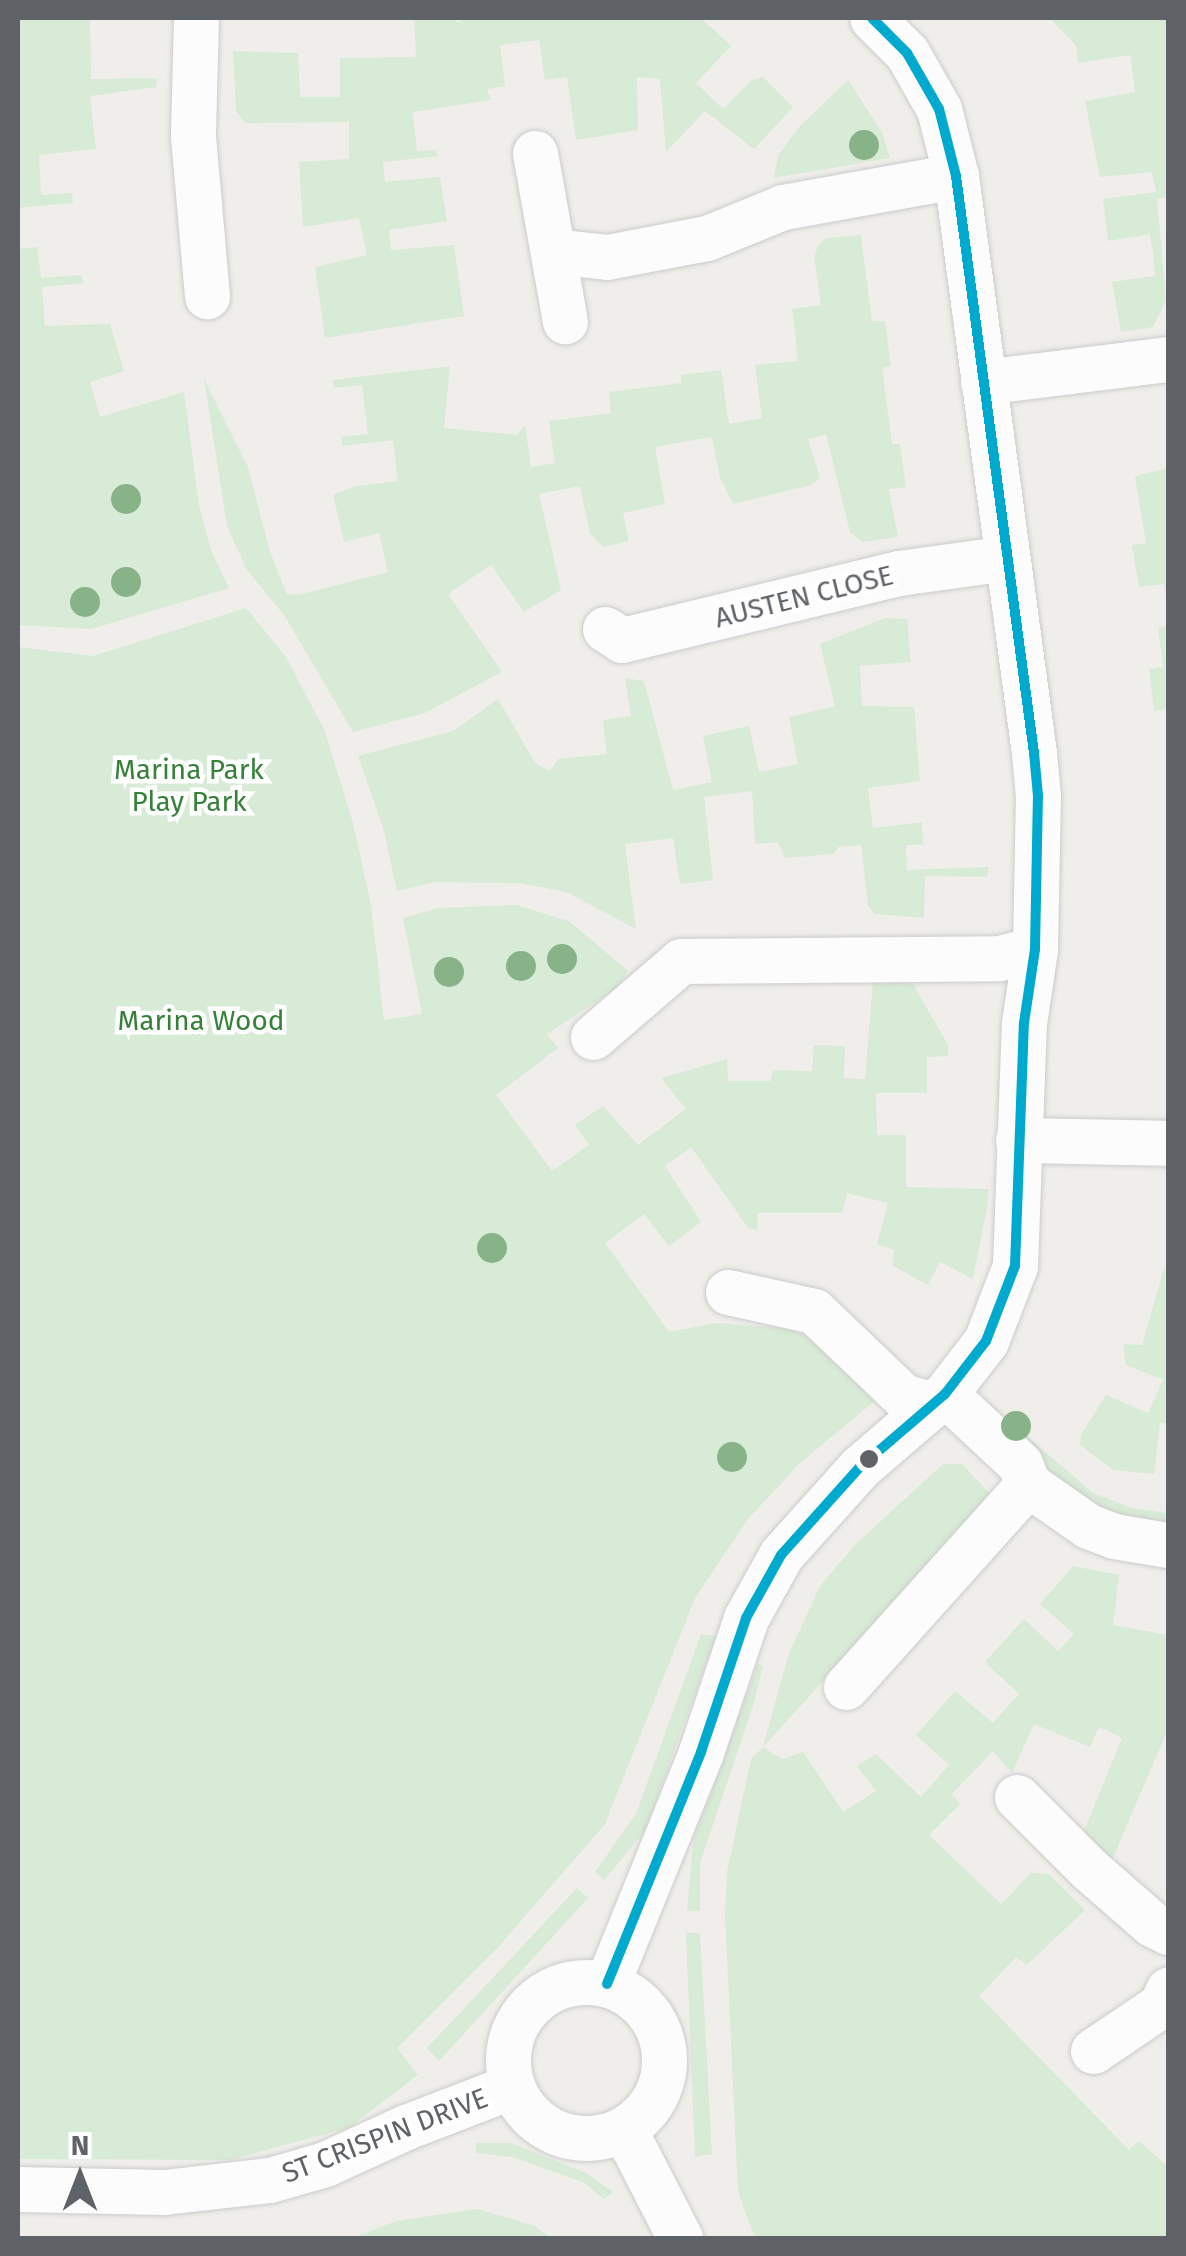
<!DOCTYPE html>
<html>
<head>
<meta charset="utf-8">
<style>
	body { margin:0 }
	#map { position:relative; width:1186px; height:2256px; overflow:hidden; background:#efeeea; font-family:"Fira Sans",sans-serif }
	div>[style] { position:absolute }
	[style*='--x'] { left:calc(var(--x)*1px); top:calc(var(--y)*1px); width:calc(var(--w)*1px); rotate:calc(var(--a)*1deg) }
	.green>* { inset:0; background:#d8ebd6 }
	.roads { filter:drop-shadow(0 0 2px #cbcccc) drop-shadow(0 0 2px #cbcccc) }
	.minor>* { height:45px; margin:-22.5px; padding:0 22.5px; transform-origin:22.5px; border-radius:22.5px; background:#fdfcfc }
	.minor>.ring { margin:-22.5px; padding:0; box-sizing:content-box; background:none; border:45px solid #fdfcfc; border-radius:50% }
	.bus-1>* { height:10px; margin:-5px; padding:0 5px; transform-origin:5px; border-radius:5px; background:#00a9ce }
	.trees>* { width:30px; height:30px; margin:-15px; border-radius:50%; background:#88b388 }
	.dots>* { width:28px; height:28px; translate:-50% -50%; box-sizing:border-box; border:5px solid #fff; border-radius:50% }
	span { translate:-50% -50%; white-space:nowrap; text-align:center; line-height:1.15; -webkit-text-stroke:9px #fff; paint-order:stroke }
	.street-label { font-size:28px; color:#5f6368 }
	.park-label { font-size:28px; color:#348238 }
	.frame { position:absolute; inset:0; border:20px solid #5f6368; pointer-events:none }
	.north { position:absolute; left:30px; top:2126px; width:100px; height:100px; -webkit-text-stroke:8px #fff; paint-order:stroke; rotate:0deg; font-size:28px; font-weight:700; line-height:40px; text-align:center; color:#5f6368 }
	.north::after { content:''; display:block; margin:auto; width:35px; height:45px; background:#5f6368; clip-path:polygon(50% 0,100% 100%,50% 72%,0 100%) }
</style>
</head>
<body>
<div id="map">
	<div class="green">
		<div style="clip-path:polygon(18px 18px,90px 18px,91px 79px,157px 78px,156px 87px,90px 96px,96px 149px,39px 155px,41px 195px,72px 193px,73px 203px,18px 208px)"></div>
		<div style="clip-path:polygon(414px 18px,453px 18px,459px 23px,465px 18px,701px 18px,731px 46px,696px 83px,723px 109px,752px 80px,763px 77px,793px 107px,754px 149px,705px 111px,666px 152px,660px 79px,637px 77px,638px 130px,576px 140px,567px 77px,545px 80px,539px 40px,500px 45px,505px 86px,487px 89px,491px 100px,413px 112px,417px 151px,435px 150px,438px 156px,383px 162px,385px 182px,440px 177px,447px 221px,389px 230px,391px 250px,454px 245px,464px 316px,325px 338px,315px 267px,367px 255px,359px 218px,303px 227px,299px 162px,349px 159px,349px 122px,245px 123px,236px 111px,233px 51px,298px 53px,300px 97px,340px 97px,340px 58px,416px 57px)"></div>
		<div style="clip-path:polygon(1049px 18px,1168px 18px,1168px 197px,1157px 199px,1166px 300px,1153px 327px,1121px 332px,1112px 282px,1155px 276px,1153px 253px,1150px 234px,1108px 241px,1103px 199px,1156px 192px,1152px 172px,1100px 177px,1085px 101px,1135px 92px,1130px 55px,1078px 63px,1076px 45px)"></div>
		<div style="clip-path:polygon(848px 80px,882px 132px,890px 158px,774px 178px,778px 156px,799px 127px)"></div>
		<div style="clip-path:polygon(861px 235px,872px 321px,885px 321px,891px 366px,882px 368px,892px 444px,900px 444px,906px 487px,889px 489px,898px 537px,863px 542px,850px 532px,826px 434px,808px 439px,820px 478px,811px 485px,733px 504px,720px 478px,712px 437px,655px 447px,665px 504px,623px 513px,629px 541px,603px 547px,590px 533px,580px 486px,539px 494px,561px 590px,524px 612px,491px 565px,448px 594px,502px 672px,425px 713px,353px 732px,284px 615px,247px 570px,227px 526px,204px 379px,248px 467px,270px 552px,287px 594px,299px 595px,388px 572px,379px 533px,344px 542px,333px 495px,356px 486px,398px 481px,393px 440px,342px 446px,342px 437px,368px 434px,362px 385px,334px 388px,333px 380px,450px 366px,444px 428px,517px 435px,525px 425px,531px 467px,555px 463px,549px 421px,611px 413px,609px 392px,681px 383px,681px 375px,721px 370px,729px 424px,762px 418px,755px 365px,798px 361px,792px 309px,821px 305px,814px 257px,818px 246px,826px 238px)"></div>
		<div style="clip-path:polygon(37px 247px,41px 278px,81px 275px,84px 283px,42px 287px,45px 326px,110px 324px,124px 371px,90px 382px,100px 417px,184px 392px,199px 505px,211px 550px,229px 588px,91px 629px,18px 625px,18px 249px)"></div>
		<div style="clip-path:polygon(1168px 468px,1168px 616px,1164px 584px,1139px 587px,1132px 545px,1146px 543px,1135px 476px)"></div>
		<div style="clip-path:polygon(246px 608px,286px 657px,324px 729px,353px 823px,371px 904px,384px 1020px,422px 1014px,403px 918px,438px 908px,516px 905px,569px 921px,628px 971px,618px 987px,547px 1034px,558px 1048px,496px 1095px,552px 1171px,589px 1145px,575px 1125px,603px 1106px,638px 1145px,686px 1109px,661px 1078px,727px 1059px,728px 1081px,770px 1081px,773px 1070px,812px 1071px,814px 1045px,845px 1046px,844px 1078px,865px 1079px,873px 981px,913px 984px,948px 1045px,948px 1056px,927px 1057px,927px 1093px,876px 1093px,877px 1135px,906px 1135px,906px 1187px,989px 1189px,987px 1208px,973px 1279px,940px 1262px,928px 1285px,893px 1266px,894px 1250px,877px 1244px,888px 1203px,847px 1193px,842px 1213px,758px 1213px,757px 1230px,749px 1229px,691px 1147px,665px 1166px,701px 1222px,669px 1246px,644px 1214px,605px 1243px,669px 1332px,716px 1323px,784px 1328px,810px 1337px,882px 1395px,800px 1463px,748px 1519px,695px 1598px,605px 1824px,499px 1946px,397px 2048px,418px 2075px,348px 2128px,229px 2160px,18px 2159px,18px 647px,93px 656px)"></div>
		<div style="clip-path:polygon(885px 618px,907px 619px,911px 662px,860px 666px,862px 706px,914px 707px,920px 781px,868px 788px,873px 828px,922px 822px,923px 845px,906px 845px,907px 870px,989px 867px,987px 877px,925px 876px,924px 918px,875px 914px,868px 906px,861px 845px,838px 847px,834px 854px,785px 858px,778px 842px,755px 844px,752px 791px,704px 797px,713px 880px,680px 884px,673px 838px,625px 844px,636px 929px,566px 892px,520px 883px,434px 882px,397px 891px,383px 827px,358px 756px,453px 731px,498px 699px,535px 763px,550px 771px,558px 759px,607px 754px,603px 720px,631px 716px,625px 678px,644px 681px,673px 790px,712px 782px,703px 736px,749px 726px,759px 772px,798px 764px,789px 717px,835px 706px,820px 644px)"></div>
		<div style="clip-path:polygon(1168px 626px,1168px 709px,1154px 711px,1149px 669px,1163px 667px,1158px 628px)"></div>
		<div style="clip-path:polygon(1165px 1265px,1168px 1423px,1160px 1423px,1154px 1474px,1113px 1470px,1080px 1445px,1081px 1435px,1106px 1395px,1148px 1413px,1163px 1380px,1126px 1365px,1123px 1344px,1142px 1345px)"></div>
		<div style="clip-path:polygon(1008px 1420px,1093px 1493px,1132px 1508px,1168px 1513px,1168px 1525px,1107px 1512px,1059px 1484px,999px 1428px)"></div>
		<div style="clip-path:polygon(943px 1464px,962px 1464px,992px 1496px,763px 1747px,782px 1759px,803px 1752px,843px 1812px,876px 1791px,857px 1766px,876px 1754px,921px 1797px,949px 1765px,916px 1735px,955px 1691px,993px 1723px,1019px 1694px,985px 1662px,1024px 1619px,1058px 1651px,1074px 1634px,1040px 1604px,1073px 1566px,1119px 1575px,1113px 1625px,1168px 1635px,1168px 1729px,1109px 1867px,1085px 1845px,1084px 1831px,1122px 1738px,1099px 1727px,1090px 1747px,1034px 1724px,1012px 1773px,993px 1751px,952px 1794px,960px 1804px,929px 1835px,1001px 1904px,1031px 1873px,1049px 1874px,1085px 1910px,1027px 1965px,1016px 1957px,979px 1996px,1129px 2150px,1139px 2141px,1168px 2167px,1168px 2238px,755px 2238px,738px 2192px,725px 1914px,727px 1872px,751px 1759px,763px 1747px,788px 1656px,820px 1586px,856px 1544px)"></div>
		<div style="clip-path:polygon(701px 1634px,716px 1636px,645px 1831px,604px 1880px,595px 1872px,636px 1814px)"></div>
		<div style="clip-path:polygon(758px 1664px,763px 1666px,754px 1703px,700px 1863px,700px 1911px,687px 1911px,693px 1841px)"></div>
		<div style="clip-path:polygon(577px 1888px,588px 1898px,439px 2061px,427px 2048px)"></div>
		<div style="clip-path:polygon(686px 1933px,700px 1933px,712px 2154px,695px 2157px)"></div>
		<div style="clip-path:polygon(476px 2143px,511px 2143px,586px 2173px,613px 2192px,604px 2199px,583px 2182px,512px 2157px,476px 2153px)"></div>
		<div style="clip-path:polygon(478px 2209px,535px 2226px,551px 2238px,353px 2238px,396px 2221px)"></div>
	</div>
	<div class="roads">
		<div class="minor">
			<div style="--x:196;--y:18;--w:118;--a:91.5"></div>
			<div style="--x:193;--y:136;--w:161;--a:85"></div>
			<div style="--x:535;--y:153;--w:171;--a:79.9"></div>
			<div style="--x:553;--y:251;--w:54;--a:6.3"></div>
			<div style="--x:607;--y:257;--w:102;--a:-10.8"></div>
			<div style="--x:707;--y:238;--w:82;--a:-22.2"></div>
			<div style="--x:783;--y:207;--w:176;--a:-10.2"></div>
			<div style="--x:983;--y:382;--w:186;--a:-7.1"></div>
			<div style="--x:605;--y:629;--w:20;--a:33"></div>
			<div style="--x:622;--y:640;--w:285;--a:-13.6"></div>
			<div style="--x:899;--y:573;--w:109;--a:-7.9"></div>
			<div style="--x:593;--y:1037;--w:116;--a:-40.8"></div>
			<div style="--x:681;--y:961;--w:318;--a:-0.5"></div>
			<div style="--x:999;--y:958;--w:37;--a:-14"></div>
			<div style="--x:1018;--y:1140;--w:150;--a:1.1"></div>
			<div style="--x:728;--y:1292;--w:88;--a:12.5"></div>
			<div style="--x:814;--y:1311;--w:123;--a:43.7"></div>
			<div style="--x:903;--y:1396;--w:31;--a:17"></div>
			<div style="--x:945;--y:1394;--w:103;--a:43"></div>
			<div style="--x:1020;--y:1464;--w:22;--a:68"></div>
			<div style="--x:1028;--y:1484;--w:73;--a:35"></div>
			<div style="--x:1088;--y:1526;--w:28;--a:21"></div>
			<div style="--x:1114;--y:1536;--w:55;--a:9.5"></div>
			<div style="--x:846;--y:1687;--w:273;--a:-48.1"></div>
			<div style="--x:1017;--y:1797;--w:102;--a:45"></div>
			<div style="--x:1089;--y:1869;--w:84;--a:41.1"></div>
			<div style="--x:1152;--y:1924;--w:18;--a:27"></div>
			<div class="ring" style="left:508px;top:1982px;width:111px;height:111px"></div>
			<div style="--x:607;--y:1984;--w:250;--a:-67.9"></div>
			<div style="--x:701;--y:1752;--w:141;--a:-71.4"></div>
			<div style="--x:746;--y:1618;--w:72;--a:-60.9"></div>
			<div style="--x:781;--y:1555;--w:118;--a:-48.1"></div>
			<div style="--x:860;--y:1467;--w:112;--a:-40.7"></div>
			<div style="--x:945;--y:1394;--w:67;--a:-52.3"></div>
			<div style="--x:986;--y:1341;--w:80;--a:-68.9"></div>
			<div style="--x:1015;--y:1266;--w:243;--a:-87.9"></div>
			<div style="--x:1024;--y:1023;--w:75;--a:-81.5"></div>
			<div style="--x:1035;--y:949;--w:153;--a:-88.9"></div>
			<div style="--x:1038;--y:796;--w:43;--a:-95.3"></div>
			<div style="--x:1034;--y:753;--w:582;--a:-97.7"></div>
			<div style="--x:956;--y:176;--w:69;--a:-104.2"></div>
			<div style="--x:939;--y:109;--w:64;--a:-119.7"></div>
			<div style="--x:907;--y:53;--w:49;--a:-135"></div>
			<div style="--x:1093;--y:2051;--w:82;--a:-34.1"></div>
			<div style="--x:1161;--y:2005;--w:17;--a:-65"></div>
			<div style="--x:624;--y:2129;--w:123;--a:62.8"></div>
			<div style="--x:18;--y:2189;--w:146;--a:1.2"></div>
			<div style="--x:164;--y:2192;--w:107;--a:-6.5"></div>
			<div style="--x:270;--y:2180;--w:57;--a:-16.2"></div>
			<div style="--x:325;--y:2164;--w:89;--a:-24.6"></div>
			<div style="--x:406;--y:2127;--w:114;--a:-21.1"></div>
		</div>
	</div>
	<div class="bus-1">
		<div style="--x:607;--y:1984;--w:250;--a:-67.9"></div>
		<div style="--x:701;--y:1752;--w:141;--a:-71.4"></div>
		<div style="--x:746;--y:1618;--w:72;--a:-60.9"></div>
		<div style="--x:781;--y:1555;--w:118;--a:-48.1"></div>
		<div style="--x:860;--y:1467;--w:112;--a:-40.7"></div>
		<div style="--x:945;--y:1394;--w:67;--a:-52.3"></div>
		<div style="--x:986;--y:1341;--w:80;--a:-68.9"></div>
		<div style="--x:1015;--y:1266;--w:243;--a:-87.9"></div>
		<div style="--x:1024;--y:1023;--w:75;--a:-81.5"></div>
		<div style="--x:1035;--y:949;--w:153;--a:-88.9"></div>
		<div style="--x:1038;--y:796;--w:43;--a:-95.3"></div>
		<div style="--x:1034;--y:753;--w:582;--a:-97.7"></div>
		<div style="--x:956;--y:176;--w:69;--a:-104.2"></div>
		<div style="--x:939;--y:109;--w:64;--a:-119.7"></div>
		<div style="--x:907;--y:53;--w:49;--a:-135"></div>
	</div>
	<div class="trees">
		<div style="left:864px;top:145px"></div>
		<div style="left:126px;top:499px"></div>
		<div style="left:126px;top:582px"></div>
		<div style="left:85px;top:602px"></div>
		<div style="left:562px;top:959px"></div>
		<div style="left:521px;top:966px"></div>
		<div style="left:449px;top:972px"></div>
		<div style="left:492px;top:1248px"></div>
		<div style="left:1016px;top:1426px"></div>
		<div style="left:732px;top:1457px"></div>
	</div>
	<div class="dots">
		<div style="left:869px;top:1459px;background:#5f6368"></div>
	</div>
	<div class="street-label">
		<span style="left:804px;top:597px;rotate:-14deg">AUSTEN CLOSE</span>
		<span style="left:385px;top:2136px;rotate:-21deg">ST CRISPIN DRIVE</span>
	</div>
	<div class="park-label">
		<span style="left:189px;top:786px">Marina Park<br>Play Park</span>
		<span style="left:201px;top:1021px">Marina Wood</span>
	</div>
	<div class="frame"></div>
	<div class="north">N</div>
</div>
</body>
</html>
